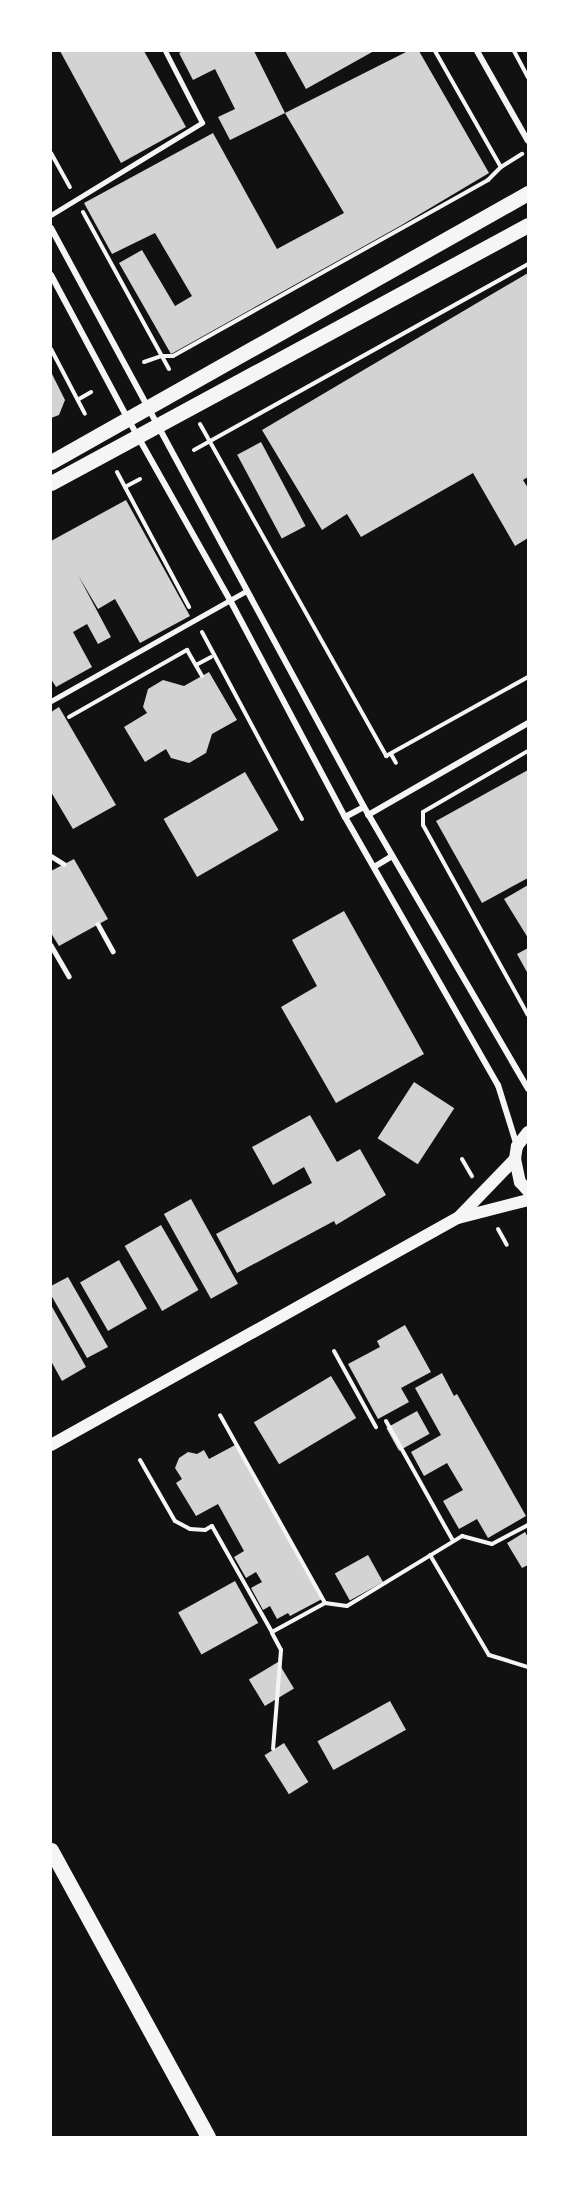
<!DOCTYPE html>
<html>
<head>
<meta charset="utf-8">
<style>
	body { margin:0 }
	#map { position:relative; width:579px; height:2188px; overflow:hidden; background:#111; font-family:"Source Sans 3",sans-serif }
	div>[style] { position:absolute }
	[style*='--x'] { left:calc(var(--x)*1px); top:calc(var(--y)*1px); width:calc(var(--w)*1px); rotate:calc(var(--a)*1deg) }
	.building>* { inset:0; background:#d3d3d3; transform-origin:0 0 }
	.path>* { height:4px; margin:-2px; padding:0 2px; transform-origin:2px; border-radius:2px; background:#f5f5f5 }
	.service>* { height:4.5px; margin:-2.25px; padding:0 2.25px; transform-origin:2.25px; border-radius:2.25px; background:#f5f5f5 }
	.minor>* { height:6px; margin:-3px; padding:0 3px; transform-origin:3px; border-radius:3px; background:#f5f5f5 }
	.secondary>* { height:12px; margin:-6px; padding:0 6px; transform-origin:6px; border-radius:6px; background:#f5f5f5 }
	.primary>* { height:15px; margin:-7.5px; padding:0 7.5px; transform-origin:7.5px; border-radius:7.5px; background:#f5f5f5 }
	span { translate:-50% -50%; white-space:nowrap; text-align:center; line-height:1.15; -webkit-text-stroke:6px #fff; paint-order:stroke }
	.frame { position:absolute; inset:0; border:52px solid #fff; pointer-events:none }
</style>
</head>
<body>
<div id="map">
	<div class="building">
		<div style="clip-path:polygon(60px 51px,144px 51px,186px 127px,121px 163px)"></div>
		<div style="clip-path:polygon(184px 51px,254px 51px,285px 113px,230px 140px,218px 117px,235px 109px,215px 69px,193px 80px,179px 53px)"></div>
		<div style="clip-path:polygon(285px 51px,374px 51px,306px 89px)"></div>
		<div style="clip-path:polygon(408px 51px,419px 51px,489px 173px,400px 226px,171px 354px,119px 263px,142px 250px,175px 306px,192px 296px,155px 233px,112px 254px,84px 203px,213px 133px,277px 249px,344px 213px,285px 113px)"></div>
		<div style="clip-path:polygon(528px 273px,528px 477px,523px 480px,528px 488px,528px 538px,515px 546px,473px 473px,361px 537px,347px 514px,322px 530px,262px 430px)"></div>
		<div style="clip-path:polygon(51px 372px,65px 400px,59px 415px,51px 418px)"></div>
		<div style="left:261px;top:442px;width:95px;height:27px;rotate:62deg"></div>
		<div style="clip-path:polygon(126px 500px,190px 616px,140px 643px,115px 599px,98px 609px,78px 575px,111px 637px,98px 644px,87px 624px,73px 632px,92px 667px,56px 687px,51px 679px,51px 541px)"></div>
		<div style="clip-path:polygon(209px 672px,237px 720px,212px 734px,206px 753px,189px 763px,171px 758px,166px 749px,145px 762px,124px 727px,147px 713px,143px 707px,148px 689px,163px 680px,184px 686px)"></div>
		<div style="clip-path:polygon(59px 707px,116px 805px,73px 829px,51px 792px,51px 712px)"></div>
		<div style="clip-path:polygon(528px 770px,528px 878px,482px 903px,436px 821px)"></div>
		<div style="left:245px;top:772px;width:67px;height:94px;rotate:60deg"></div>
		<div style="clip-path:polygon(74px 859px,108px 919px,59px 946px,51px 933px,51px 871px)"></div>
		<div style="clip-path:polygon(528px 885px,528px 938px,504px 899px)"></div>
		<div style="clip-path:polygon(344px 911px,424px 1054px,336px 1103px,281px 1007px,317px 986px,292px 940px)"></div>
		<div style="clip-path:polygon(528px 948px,528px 974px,517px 954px)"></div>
		<div style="left:414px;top:1082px;width:48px;height:67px;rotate:33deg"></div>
		<div style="clip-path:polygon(310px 1115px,337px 1162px,360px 1149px,386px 1195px,336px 1225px,334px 1221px,237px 1273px,216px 1234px,312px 1183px,304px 1167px,273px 1185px,252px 1147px)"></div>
		<div style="left:191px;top:1199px;width:97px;height:31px;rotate:61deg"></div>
		<div style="left:161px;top:1225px;width:75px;height:42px;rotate:60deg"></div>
		<div style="left:119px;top:1260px;width:56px;height:45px;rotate:60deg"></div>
		<div style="clip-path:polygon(68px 1277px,108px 1347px,87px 1358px,51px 1295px,51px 1286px)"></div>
		<div style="clip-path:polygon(51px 1305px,86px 1367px,62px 1381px,51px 1361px)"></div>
		<div style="clip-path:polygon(405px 1325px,431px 1372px,401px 1388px,409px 1402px,378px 1419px,348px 1364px,380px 1347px,377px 1341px)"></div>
		<div style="clip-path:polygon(442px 1373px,454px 1396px,457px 1394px,526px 1516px,488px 1538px,477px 1519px,459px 1529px,443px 1501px,463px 1490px,447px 1463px,424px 1476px,411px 1452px,441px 1435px,415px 1388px)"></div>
		<div style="left:331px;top:1376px;width:49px;height:90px;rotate:59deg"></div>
		<div style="left:417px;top:1411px;width:26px;height:35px;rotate:61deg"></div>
		<div style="clip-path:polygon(237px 1444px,322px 1599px,290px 1616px,288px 1613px,277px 1619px,270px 1606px,263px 1610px,251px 1588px,262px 1582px,256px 1572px,246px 1578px,234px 1557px,244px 1551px,218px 1504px,196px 1516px,176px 1483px,182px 1479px,175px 1468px,179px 1458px,188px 1452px,197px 1454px,204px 1450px,209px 1459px)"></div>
		<div style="clip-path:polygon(525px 1532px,528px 1537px,528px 1565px,522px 1568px,507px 1543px)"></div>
		<div style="left:368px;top:1555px;width:31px;height:38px;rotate:61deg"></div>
		<div style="left:235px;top:1581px;width:48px;height:65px;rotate:61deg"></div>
		<div style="left:278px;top:1662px;width:31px;height:34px;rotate:59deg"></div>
		<div style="left:390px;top:1701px;width:33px;height:83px;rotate:61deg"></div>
		<div style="left:284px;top:1743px;width:46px;height:23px;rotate:58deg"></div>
	</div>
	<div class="path">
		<div style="--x:435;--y:51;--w:133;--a:60.4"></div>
		<div style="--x:514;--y:51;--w:30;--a:62"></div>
		<div style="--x:51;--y:153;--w:39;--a:61"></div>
		<div style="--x:83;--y:212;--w:179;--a:61.3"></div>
		<div style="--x:51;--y:349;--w:73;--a:62.4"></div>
		<div style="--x:144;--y:362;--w:18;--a:-19"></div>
		<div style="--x:161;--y:356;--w:12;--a:0"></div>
		<div style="--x:173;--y:356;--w:361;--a:-29.2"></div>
		<div style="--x:488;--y:180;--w:18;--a:-45"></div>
		<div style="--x:501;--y:167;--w:25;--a:-32"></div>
		<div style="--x:79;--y:399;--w:14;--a:-30"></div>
		<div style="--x:200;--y:424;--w:381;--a:60.7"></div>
		<div style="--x:386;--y:756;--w:162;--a:-29.1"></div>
		<div style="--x:194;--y:450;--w:382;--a:-29.1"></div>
		<div style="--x:117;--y:472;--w:153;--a:61.9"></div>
		<div style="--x:125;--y:487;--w:17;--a:-28"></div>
		<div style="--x:202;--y:632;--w:212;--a:61.9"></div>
		<div style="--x:196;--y:665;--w:17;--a:-28"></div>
		<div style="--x:69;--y:717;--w:136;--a:-29.6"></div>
		<div style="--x:187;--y:650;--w:30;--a:60"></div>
		<div style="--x:391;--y:754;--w:10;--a:61"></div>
		<div style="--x:423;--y:812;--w:13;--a:90"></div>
		<div style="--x:423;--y:825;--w:217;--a:61.1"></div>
		<div style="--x:423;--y:812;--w:121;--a:-30.2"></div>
		<div style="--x:462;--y:1159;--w:20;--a:60"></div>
		<div style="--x:498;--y:1229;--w:18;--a:61"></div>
		<div style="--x:334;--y:1351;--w:87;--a:61.1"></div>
		<div style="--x:386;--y:1421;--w:137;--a:60.8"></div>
		<div style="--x:140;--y:1460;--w:70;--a:60.2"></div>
		<div style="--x:175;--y:1521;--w:17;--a:28"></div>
		<div style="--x:190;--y:1529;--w:15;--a:4"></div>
		<div style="--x:205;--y:1530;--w:8;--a:-30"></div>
		<div style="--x:212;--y:1526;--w:122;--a:60.5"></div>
		<div style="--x:272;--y:1632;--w:60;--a:-28.7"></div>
		<div style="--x:325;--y:1603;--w:215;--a:-119.2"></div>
		<div style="--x:430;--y:1555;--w:116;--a:59.5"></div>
		<div style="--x:489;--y:1655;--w:41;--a:17.1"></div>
		<div style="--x:325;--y:1603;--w:22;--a:8"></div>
		<div style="--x:347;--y:1606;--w:135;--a:-31.3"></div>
		<div style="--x:462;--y:1536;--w:31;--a:15"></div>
		<div style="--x:492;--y:1544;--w:41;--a:-27.8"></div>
		<div style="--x:272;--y:1633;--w:19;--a:62"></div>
		<div style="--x:281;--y:1650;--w:99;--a:94.6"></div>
	</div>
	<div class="service">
		<div style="--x:51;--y:215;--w:177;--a:-31.4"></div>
		<div style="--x:202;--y:123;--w:81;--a:-117.2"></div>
		<div style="--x:51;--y:701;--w:224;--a:-29.4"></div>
		<div style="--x:51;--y:856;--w:15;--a:32"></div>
		<div style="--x:98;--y:924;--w:31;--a:61"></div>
		<div style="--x:51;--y:945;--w:36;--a:60"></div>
	</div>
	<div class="minor">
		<div style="--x:477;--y:51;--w:103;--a:60.5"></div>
		<div style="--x:51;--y:228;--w:658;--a:61.6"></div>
		<div style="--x:364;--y:807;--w:326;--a:59.8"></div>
		<div style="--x:51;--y:275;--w:163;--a:61.9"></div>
		<div style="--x:128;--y:419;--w:208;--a:60.6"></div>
		<div style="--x:230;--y:600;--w:246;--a:62.1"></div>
		<div style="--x:345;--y:817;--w:309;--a:60.3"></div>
		<div style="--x:498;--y:1085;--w:64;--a:72.7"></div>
		<div style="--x:368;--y:815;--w:185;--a:-29.9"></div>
		<div style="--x:345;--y:817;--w:21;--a:-28"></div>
		<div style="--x:374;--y:867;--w:21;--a:-31"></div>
	</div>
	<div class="secondary">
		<div style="--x:528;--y:1132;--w:18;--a:128"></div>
		<div style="--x:517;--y:1146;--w:13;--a:99"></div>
		<div style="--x:515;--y:1159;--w:24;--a:78"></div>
		<div style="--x:520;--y:1182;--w:12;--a:48"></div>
		<div style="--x:459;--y:1217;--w:81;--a:-46"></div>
		<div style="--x:51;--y:1445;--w:466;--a:-29.2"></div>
		<div style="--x:458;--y:1218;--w:72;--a:-14.4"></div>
	</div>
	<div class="primary">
		<div style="--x:51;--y:462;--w:548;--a:-29.42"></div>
		<div style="--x:51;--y:483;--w:542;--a:-28.41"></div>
		<div style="--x:51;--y:1850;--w:327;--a:61.3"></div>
	</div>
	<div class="frame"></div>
</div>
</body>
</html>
